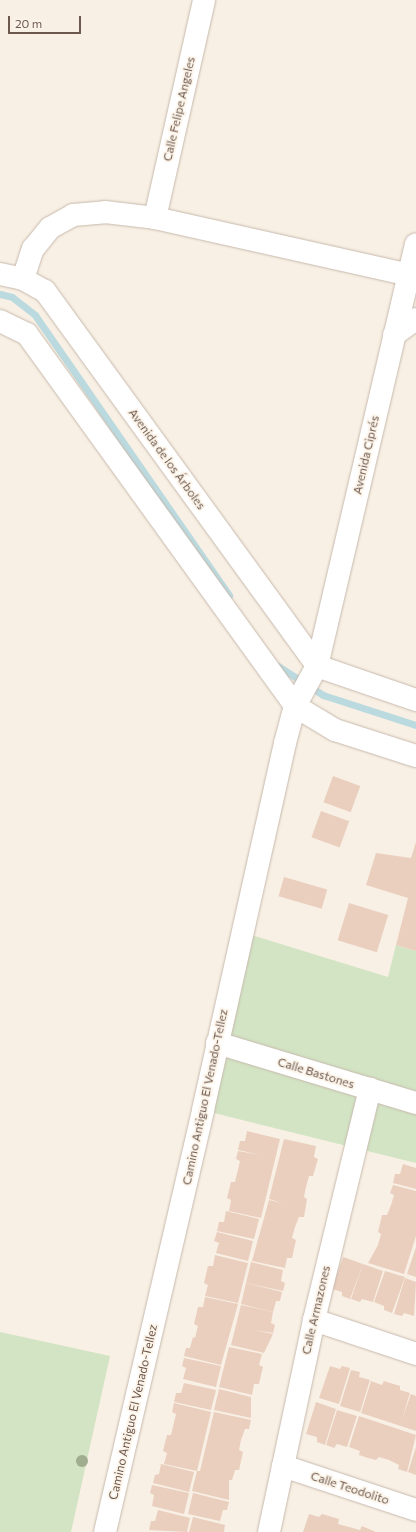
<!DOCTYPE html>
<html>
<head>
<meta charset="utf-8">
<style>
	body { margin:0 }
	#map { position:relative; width:416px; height:1532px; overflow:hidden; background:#f8f0e4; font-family:Commissioner,sans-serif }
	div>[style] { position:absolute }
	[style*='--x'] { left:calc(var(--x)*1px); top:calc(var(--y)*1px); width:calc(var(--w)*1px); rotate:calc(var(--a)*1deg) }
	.green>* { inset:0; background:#d2e4c4 }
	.stream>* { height:7px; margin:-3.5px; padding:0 3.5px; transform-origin:3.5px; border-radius:3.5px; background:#bbdadf }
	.building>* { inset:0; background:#eacfbf; transform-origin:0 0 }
	.roads { filter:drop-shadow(0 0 1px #c7b8ac) drop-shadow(0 0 1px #c7b8ac) }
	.street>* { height:22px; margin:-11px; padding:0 11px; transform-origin:11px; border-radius:11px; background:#fff }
	.secondary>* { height:22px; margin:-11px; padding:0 11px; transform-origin:11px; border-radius:11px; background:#fff }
	.trees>* { width:12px; height:12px; margin:-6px; border-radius:50%; background:#a0ad8f }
	span { translate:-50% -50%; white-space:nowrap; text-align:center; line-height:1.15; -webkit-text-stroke:3.5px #fcf4e9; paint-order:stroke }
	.street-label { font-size:12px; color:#6d584d }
	.scale { position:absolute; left:8px; top:16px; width:73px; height:18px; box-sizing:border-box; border:2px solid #6d584d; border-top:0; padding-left:5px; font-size:12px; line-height:14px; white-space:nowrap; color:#6d584d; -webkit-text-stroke:3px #fcf4e9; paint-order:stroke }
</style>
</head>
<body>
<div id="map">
	<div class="green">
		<div style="clip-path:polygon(245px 933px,388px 977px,396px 945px,416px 951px,416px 1163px,206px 1111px)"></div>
		<div style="clip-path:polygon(0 1332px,110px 1356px,71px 1532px,0 1532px)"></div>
	</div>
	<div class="stream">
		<div style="--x:0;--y:294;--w:12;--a:14"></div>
		<div style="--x:12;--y:297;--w:29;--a:38"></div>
		<div style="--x:35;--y:315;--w:341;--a:55.3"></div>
		<div style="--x:278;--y:666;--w:54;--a:32.8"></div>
		<div style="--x:323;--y:695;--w:98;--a:17.9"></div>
	</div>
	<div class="building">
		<div style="left:333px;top:776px;width:29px;height:28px;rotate:20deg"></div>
		<div style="left:321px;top:811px;width:30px;height:28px;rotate:20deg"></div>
		<div style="clip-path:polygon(416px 842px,416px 951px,396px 945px,408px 898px,366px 885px,376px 853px,411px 858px)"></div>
		<div style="left:284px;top:877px;width:45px;height:20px;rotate:16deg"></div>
		<div style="left:349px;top:903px;width:41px;height:39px;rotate:17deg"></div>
		<div style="clip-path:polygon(247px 1131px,280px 1139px,261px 1218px,229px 1211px,231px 1200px,227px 1198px,231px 1182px,235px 1182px,240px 1161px,236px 1159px,238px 1151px,260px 1155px,238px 1150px,240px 1141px,245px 1141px)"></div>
		<div style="clip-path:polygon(284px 1139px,316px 1146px,314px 1157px,318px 1159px,313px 1176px,309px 1176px,306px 1187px,304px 1197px,307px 1199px,304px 1217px,299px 1217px,295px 1227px,292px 1238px,296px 1240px,292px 1258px,287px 1258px,285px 1268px,252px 1261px,269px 1200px,282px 1203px,269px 1199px)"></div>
		<div style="clip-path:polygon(403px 1164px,416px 1168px,416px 1189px,393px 1183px,395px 1174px,400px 1174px)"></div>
		<div style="clip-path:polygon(393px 1185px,416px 1191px,416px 1236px,404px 1274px,368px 1263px,378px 1245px,381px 1234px,378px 1232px,382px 1215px,387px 1215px,391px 1205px,394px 1195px,390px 1193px)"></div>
		<div style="clip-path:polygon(226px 1211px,259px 1219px,254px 1239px,217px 1231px,219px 1222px,224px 1222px)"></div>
		<div style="clip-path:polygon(217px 1232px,253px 1241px,248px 1261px,216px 1253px,219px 1243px,214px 1241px)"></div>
		<div style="clip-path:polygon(416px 1247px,416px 1277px,407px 1274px)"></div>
		<div style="clip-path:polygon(215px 1255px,248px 1263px,238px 1303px,205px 1296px,208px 1285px,204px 1283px,208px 1266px,213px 1266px)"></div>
		<div style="clip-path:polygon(343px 1257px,363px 1264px,350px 1299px,342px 1296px,342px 1292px,332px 1289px)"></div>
		<div style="clip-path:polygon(251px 1262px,283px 1270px,281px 1281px,285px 1283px,283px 1291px,246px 1283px)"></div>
		<div style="clip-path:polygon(363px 1264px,383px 1271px,373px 1302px,362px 1299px,360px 1302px,351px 1299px)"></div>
		<div style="clip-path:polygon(385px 1271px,405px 1277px,392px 1313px,384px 1310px,384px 1306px,374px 1302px)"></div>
		<div style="clip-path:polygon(405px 1278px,416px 1282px,414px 1316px,404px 1313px,402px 1316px,394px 1314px)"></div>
		<div style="clip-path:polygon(246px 1283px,282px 1292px,280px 1301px,276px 1301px,273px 1312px,241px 1304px)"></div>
		<div style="clip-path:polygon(205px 1297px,238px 1304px,221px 1365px,184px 1356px,186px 1348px,190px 1348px,193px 1337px,195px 1338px,198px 1326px,194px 1324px,198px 1307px,203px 1307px)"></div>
		<div style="clip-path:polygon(241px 1305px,273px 1312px,271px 1323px,275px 1325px,273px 1333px,254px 1330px,273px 1334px,264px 1353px,231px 1345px)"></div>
		<div style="clip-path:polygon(229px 1347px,262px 1354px,259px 1365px,263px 1367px,261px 1375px,259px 1384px,254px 1384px,252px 1395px,219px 1387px)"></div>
		<div style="clip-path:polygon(184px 1358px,221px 1366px,216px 1387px,183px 1379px,186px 1368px,182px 1366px)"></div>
		<div style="clip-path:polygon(330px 1366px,340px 1369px,342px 1366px,350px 1368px,339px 1404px,319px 1398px)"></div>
		<div style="clip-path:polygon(351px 1370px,360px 1372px,359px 1377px,370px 1380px,360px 1412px,340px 1406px)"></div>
		<div style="clip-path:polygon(371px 1381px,382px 1385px,384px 1381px,400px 1386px,400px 1390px,410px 1393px,402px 1419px,411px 1394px,416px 1396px,416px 1431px,361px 1413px)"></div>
		<div style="clip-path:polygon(184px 1383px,216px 1390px,211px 1410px,174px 1402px,176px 1393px,181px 1393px)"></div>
		<div style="clip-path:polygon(219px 1389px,251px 1397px,251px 1418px,214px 1410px)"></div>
		<div style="clip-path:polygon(316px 1402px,336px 1409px,325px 1445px,317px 1442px,317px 1437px,306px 1434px)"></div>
		<div style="clip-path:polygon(174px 1403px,211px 1412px,197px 1471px,164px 1464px,167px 1453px,163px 1451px,167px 1435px,171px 1435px,176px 1414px,172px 1412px)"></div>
		<div style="clip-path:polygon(337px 1410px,357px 1416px,347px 1447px,337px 1444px,334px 1448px,326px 1445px)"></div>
		<div style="clip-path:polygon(214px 1412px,251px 1420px,249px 1429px,245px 1429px,241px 1440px,239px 1450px,243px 1452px,239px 1470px,235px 1470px,232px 1480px,229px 1480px,229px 1500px,192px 1491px,197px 1471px,200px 1471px)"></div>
		<div style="clip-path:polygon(359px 1416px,416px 1435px,407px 1472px,398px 1469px,399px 1465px,389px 1460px,379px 1457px,376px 1460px,368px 1458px,359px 1455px,360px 1451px,349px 1447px)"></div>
		<div style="clip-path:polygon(416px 1447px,416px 1475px,408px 1472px)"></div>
		<div style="clip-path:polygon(161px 1464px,194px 1472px,189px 1492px,153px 1483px,155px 1475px,159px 1474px)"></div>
		<div style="clip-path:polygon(152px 1485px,189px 1493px,184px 1514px,152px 1506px,154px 1495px,150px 1493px)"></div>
		<div style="clip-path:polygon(193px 1493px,229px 1502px,227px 1510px,223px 1510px,220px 1521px,188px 1514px)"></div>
		<div style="clip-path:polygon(158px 1510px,190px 1518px,187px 1532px,149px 1530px,151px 1521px,155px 1521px)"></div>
		<div style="clip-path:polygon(309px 1514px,319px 1517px,322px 1514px,339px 1519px,338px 1524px,360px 1530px,362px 1526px,376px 1532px,303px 1532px)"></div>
		<div style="clip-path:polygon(193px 1517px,225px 1525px,224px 1532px,189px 1532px)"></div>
	</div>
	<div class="roads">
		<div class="street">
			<div style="--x:155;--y:218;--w:223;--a:-77.3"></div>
			<div style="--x:23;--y:279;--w:32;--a:-72"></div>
			<div style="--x:33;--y:249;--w:27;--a:-51"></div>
			<div style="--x:50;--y:228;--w:26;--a:-29"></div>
			<div style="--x:73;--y:215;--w:32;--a:-5"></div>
			<div style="--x:105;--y:212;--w:50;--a:6.8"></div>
			<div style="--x:155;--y:218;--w:260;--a:12.6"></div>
			<div style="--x:394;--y:335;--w:27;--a:-36"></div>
			<div style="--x:217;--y:1043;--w:208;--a:16.8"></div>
			<div style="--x:314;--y:1320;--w:108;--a:18.4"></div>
			<div style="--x:283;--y:1466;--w:140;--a:18.3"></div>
			<div style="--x:269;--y:1532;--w:217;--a:-78"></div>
			<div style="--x:314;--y:1320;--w:238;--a:-76.4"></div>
		</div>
		<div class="secondary">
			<div style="--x:0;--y:274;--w:24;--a:12"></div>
			<div style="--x:23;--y:279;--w:25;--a:29"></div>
			<div style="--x:45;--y:291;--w:463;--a:54"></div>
			<div style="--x:0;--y:321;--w:30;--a:26"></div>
			<div style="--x:27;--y:334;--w:458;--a:54.2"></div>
			<div style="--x:295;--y:706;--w:47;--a:31"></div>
			<div style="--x:335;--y:730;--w:85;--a:17.8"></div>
			<div style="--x:317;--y:666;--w:105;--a:19"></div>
			<div style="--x:105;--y:1532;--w:433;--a:-76.9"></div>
			<div style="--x:203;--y:1110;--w:376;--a:-77.4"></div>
			<div style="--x:285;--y:743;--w:38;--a:-75"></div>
			<div style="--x:295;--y:706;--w:46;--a:-61.2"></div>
			<div style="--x:317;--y:666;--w:433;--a:-76.8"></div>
		</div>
	</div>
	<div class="trees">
		<div style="left:82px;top:1461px"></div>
	</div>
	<div class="street-label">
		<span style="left:179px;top:109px;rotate:-77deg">Calle Felipe Angeles</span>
		<span style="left:366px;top:455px;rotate:-77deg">Avenida Ciprés</span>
		<span style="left:167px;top:459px;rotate:54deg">Avenida de los Árboles</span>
		<span style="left:316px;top:1073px;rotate:17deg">Calle Bastones</span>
		<span style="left:205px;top:1097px;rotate:-78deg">Camino Antiguo El Venado-Tellez</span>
		<span style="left:316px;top:1310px;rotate:-77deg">Calle Armazones</span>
		<span style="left:133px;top:1412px;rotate:-77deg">Camino Antiguo El Venado-Tellez</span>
		<span style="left:350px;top:1488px;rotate:18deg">Calle Teodolito</span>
	</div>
	<div class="scale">20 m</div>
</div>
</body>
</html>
